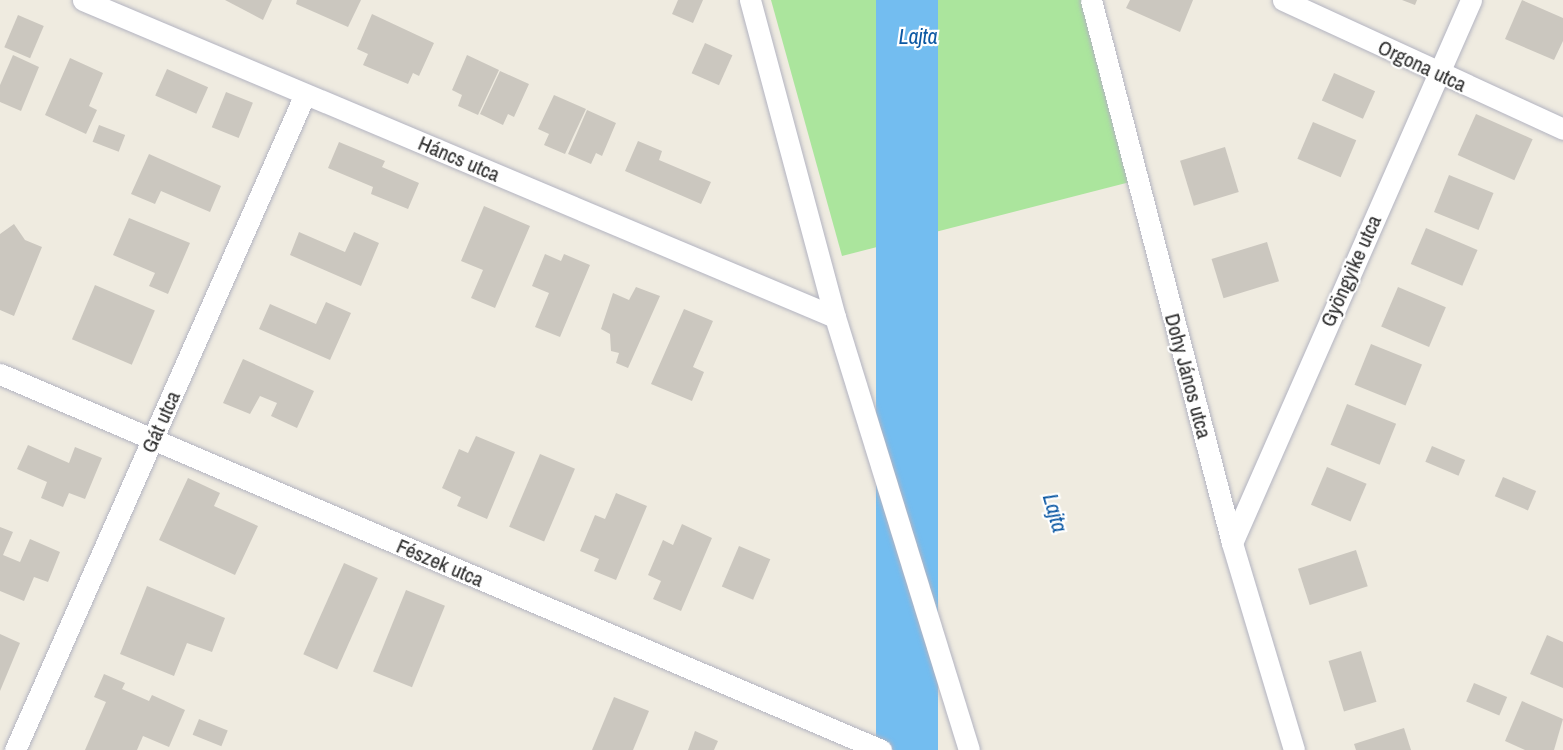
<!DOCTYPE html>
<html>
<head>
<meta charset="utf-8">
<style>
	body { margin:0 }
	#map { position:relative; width:1563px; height:750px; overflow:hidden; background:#efebe0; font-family:"Archivo Narrow",sans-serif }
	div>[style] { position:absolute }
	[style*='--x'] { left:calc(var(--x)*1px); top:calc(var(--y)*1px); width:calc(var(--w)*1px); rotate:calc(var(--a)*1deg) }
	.green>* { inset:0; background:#abe59d }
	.water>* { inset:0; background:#73bdf0; transform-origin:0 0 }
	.building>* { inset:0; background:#cbc7bf; transform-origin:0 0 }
	.roads { filter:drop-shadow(0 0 2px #b3b4c1) drop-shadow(0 0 2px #b3b4c1) }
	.minor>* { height:21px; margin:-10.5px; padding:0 10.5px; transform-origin:10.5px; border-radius:10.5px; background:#fff }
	span { translate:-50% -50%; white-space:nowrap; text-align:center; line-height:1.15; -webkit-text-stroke:4.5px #fff; paint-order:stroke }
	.street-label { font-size:21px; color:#2d2d2d }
	.water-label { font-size:22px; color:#0c58a3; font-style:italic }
</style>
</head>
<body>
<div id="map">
	<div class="green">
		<div style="clip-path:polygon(771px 0,1082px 0,1130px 182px,842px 256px)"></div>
	</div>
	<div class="water">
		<div style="left:876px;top:0;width:62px;height:781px"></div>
	</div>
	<div class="building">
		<div style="clip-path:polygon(225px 0,272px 0,263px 20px)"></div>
		<div style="clip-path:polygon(297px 0,361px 0,348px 27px,296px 4px)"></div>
		<div style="clip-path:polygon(678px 0,703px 0,693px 23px,672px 14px)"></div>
		<div style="clip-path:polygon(1130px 0,1193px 0,1180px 32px,1126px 8px)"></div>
		<div style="clip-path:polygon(1402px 0,1417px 0,1415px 5px)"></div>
		<div style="clip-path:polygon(1522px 0,1563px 18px,1563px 41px,1554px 60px,1505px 39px)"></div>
		<div style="clip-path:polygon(372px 14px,434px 43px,419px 76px,413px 73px,408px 84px,363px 65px,368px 54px,357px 49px)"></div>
		<div style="left:18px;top:15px;width:28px;height:35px;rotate:23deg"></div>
		<div style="left:705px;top:43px;width:30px;height:33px;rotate:24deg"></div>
		<div style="clip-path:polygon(13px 55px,39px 67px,21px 111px,0 102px,0 85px)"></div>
		<div style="clip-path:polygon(467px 55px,499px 70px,478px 115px,458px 106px,462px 95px,452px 90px)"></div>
		<div style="clip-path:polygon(70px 58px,103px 73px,89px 106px,97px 110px,86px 134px,45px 115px)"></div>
		<div style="left:167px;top:69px;width:45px;height:29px;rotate:24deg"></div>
		<div style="clip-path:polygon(500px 71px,529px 84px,514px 117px,508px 114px,503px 125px,480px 114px)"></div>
		<div style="left:1334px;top:73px;width:45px;height:30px;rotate:24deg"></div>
		<div style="left:226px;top:92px;width:29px;height:38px;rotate:22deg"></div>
		<div style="clip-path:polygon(554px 95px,586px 109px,565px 154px,544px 145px,549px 134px,538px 129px)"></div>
		<div style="clip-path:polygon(587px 110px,616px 123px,602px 156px,596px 153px,591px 164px,568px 154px)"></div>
		<div style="left:1476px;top:114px;width:62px;height:45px;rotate:24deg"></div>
		<div style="left:1313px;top:122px;width:47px;height:40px;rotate:23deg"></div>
		<div style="left:99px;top:125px;width:28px;height:18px;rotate:21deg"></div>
		<div style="clip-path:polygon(638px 141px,662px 151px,659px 160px,711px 182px,701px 204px,625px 171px)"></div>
		<div style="clip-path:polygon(339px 142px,385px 161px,382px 167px,419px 183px,408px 209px,371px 194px,373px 187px,328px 168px)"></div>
		<div style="left:1225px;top:147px;width:47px;height:47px;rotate:73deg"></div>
		<div style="clip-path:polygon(149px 154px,221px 186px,210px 212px,161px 191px,155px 204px,131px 194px)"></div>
		<div style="left:1449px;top:175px;width:48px;height:40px;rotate:22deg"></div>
		<div style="clip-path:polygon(484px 206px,530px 226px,495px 308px,471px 298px,483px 270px,461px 261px)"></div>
		<div style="clip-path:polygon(129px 218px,190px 243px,168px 294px,149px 286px,155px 273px,113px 255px)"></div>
		<div style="clip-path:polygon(14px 224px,25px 240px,42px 247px,14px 316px,0 310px,0 234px)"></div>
		<div style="left:1426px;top:228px;width:56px;height:39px;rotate:23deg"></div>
		<div style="clip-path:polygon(299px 232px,345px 252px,354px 232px,379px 243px,361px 286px,290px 255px)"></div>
		<div style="left:1267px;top:242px;width:41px;height:58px;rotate:73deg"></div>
		<div style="clip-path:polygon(545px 254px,561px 261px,564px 254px,590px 265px,560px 337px,535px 327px,549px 293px,532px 286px)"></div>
		<div style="left:95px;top:285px;width:65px;height:59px;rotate:23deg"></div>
		<div style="clip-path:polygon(636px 287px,660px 296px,628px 368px,616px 363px,619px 353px,611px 351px,610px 334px,601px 329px,613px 293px,629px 300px)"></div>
		<div style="left:1398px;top:287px;width:52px;height:43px;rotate:23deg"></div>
		<div style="clip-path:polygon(326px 302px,351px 313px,330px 360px,259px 329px,270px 304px,316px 324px)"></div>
		<div style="clip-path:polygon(684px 309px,713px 321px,693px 367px,704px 372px,692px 401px,651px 384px)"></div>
		<div style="left:1371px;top:344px;width:55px;height:44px;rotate:22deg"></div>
		<div style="clip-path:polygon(243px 359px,314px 391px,297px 428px,271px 416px,277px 403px,260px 396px,250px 414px,223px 403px)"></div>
		<div style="left:1347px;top:404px;width:53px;height:44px;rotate:22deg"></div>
		<div style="clip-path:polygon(476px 436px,515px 452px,487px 519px,457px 506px,461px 497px,442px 488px,459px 449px,468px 453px)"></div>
		<div style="clip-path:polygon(28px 445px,69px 463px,75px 447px,102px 458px,85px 499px,69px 493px,63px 507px,41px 498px,47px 482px,17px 469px)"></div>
		<div style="left:1432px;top:446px;width:36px;height:17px;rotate:23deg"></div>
		<div style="left:540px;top:454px;width:38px;height:79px;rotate:23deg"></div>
		<div style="left:1327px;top:467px;width:43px;height:41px;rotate:23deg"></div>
		<div style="left:1503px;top:477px;width:36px;height:21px;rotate:23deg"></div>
		<div style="clip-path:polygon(188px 478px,220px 493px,214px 506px,258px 526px,235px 575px,159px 540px)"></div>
		<div style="clip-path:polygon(616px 493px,647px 506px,616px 580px,594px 571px,599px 559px,580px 551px,595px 515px,605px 519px)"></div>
		<div style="clip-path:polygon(682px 524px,712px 538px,681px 611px,653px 599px,661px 581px,648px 575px,663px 540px,673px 545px)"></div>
		<div style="clip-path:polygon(0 527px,13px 532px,3px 555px,20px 562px,30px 539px,60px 552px,48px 582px,34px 577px,24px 601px,0 591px)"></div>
		<div style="left:739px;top:546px;width:34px;height:44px;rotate:23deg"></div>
		<div style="left:1356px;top:550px;width:38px;height:61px;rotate:72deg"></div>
		<div style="left:344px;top:563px;width:37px;height:100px;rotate:24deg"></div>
		<div style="clip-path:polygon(147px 586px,225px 618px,212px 652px,187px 643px,174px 676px,120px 654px)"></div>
		<div style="left:406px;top:590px;width:42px;height:88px;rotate:22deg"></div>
		<div style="clip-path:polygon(0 634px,20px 643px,0 691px)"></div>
		<div style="clip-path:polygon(1547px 635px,1563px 642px,1563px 688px,1530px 674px)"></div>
		<div style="left:1361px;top:651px;width:53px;height:34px;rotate:73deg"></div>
		<div style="clip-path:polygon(104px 674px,125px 683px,122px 689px,149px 701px,152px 695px,185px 710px,169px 747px,143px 736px,137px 750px,85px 750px,106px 702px,94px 697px)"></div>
		<div style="left:1474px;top:683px;width:36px;height:20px;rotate:23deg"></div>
		<div style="clip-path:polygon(614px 697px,649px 711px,633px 750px,592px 750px)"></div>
		<div style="clip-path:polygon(1522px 701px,1563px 719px,1554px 750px,1525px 750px,1505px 741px)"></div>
		<div style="left:199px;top:719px;width:31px;height:17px;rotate:22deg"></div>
		<div style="clip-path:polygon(1404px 728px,1411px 750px,1356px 750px,1354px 744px)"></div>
		<div style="clip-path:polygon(695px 731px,718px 741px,714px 750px,688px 750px)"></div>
	</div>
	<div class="roads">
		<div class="minor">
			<div style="--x:83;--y:0;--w:816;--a:22.86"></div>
			<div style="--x:750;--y:0;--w:328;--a:75"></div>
			<div style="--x:835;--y:317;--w:453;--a:72.8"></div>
			<div style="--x:1091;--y:0;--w:561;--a:75.44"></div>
			<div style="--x:1232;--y:543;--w:216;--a:73.3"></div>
			<div style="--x:1283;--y:0;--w:308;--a:24.7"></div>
			<div style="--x:0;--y:374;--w:958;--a:23.11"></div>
			<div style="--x:1232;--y:543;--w:593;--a:-66.24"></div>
			<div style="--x:15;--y:750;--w:717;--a:-66.15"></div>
		</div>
	</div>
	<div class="street-label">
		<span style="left:1422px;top:66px;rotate:25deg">Orgona utca</span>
		<span style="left:459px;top:159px;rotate:23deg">Háncs utca</span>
		<span style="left:1351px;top:271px;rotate:-66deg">Gyöngyike utca</span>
		<span style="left:1188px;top:376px;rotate:75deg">Dohy János utca</span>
		<span style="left:161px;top:422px;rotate:-66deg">Gát utca</span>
		<span style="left:440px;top:563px;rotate:23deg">Fészek utca</span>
	</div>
	<div class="water-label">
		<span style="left:918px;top:37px">Lajta</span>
		<span style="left:1055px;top:513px;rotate:74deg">Lajta</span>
	</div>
</div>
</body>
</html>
